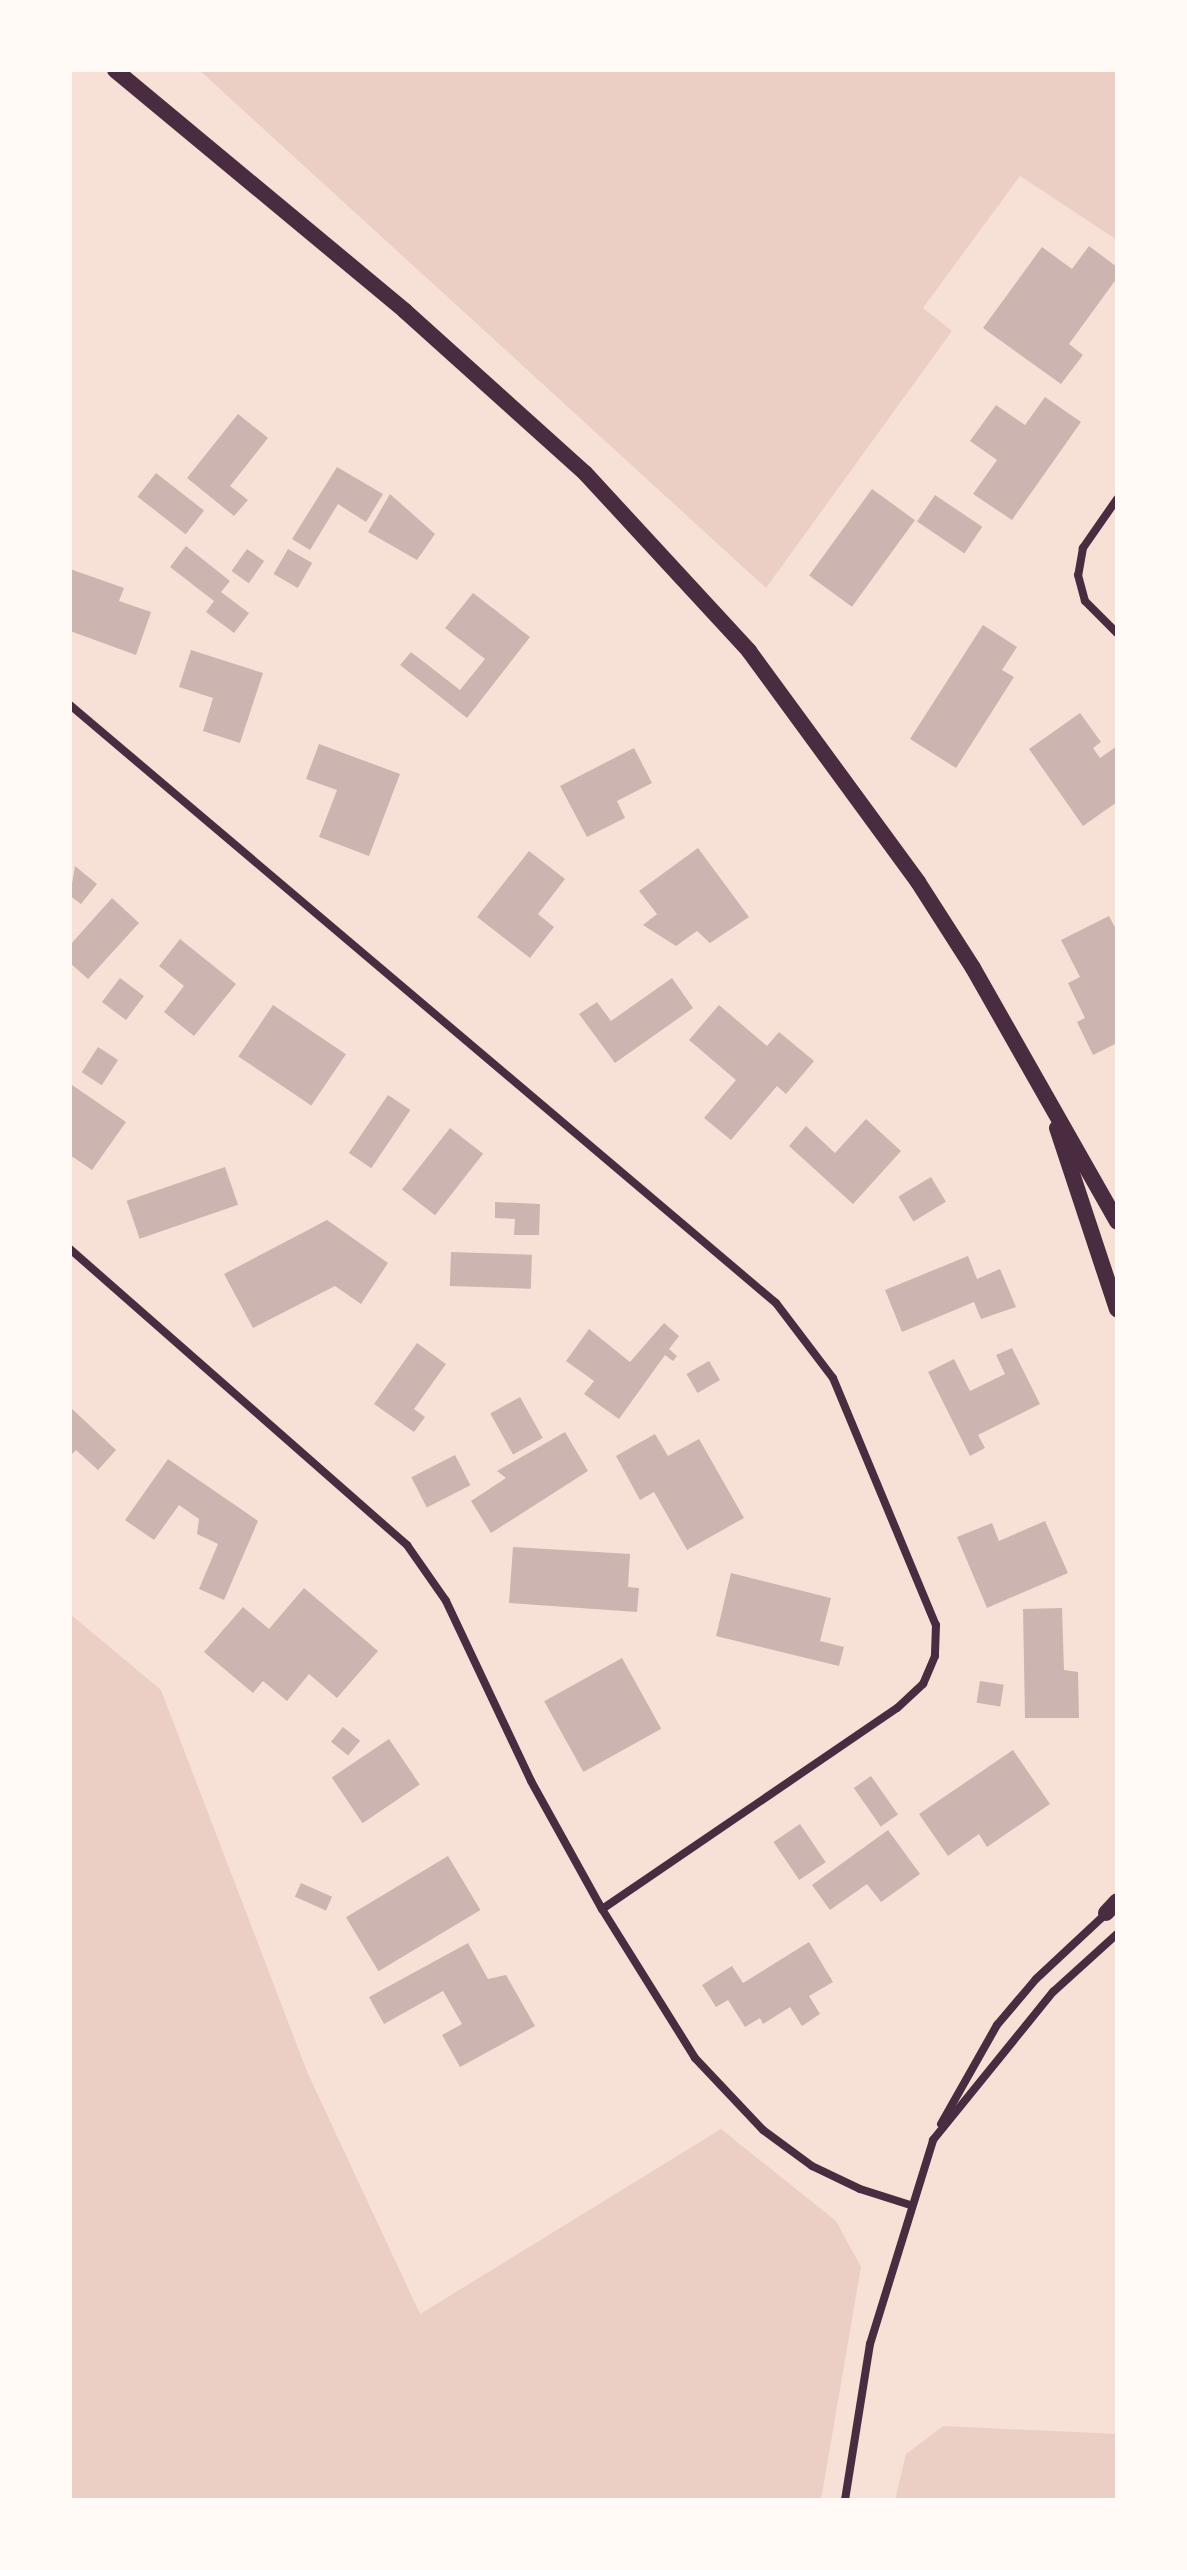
<!DOCTYPE html>
<html>
<head>
<meta charset="utf-8">
<style>
	body { margin:0 }
	#map { position:relative; width:1187px; height:2570px; overflow:hidden; background:#f7e1d7; font-family:Overpass,sans-serif }
	div>[style] { position:absolute }
	[style*='--x'] { left:calc(var(--x)*1px); top:calc(var(--y)*1px); width:calc(var(--w)*1px); rotate:calc(var(--a)*1deg) }
	.green>* { inset:0; background:#ebcfc5 }
	.building>* { inset:0; background:#ccb4b1; transform-origin:0 0 }
	.minor>* { height:8px; margin:-4px; padding:0 4px; transform-origin:4px; border-radius:4px; background:#4a2c40 }
	.secondary>* { height:16px; margin:-8px; padding:0 8px; transform-origin:8px; border-radius:8px; background:#4a2c40 }
	span { translate:-50% -50%; white-space:nowrap; text-align:center; line-height:1.15; -webkit-text-stroke:7px #fffaf5; paint-order:stroke }
	.frame { position:absolute; inset:0; border:72px solid #fffaf5; pointer-events:none }
</style>
</head>
<body>
<div id="map">
	<div class="green">
		<div style="clip-path:polygon(199px 70px,1117px 70px,1117px 240px,1020px 176px,923px 308px,952px 331px,766px 588px)"></div>
		<div style="clip-path:polygon(70px 1614px,161px 1690px,308px 2074px,420px 2314px,721px 2129px,836px 2221px,861px 2267px,821px 2500px,70px 2500px)"></div>
		<div style="clip-path:polygon(943px 2426px,1117px 2434px,1117px 2500px,895px 2500px,906px 2454px)"></div>
	</div>
	<div class="building">
		<div style="clip-path:polygon(1089px 246px,1117px 267px,1117px 278px,1069px 344px,1083px 355px,1061px 384px,983px 328px,1042px 247px,1072px 269px)"></div>
		<div style="clip-path:polygon(1045px 397px,1081px 422px,1012px 520px,973px 494px,997px 460px,970px 441px,996px 405px,1025px 425px)"></div>
		<div style="clip-path:polygon(238px 414px,268px 438px,230px 486px,248px 500px,234px 516px,187px 478px)"></div>
		<div style="clip-path:polygon(337px 467px,383px 494px,366px 522px,338px 504px,310px 550px,292px 539px)"></div>
		<div style="left:156px;top:473px;width:61px;height:30px;rotate:38deg"></div>
		<div style="left:872px;top:489px;width:53px;height:107px;rotate:36deg"></div>
		<div style="clip-path:polygon(390px 494px,435px 534px,417px 560px,368px 532px)"></div>
		<div style="left:935px;top:495px;width:57px;height:32px;rotate:34deg"></div>
		<div style="clip-path:polygon(186px 546px,230px 581px,221px 592px,249px 613px,234px 633px,206px 612px,214px 601px,170px 567px)"></div>
		<div style="left:247px;top:549px;width:21px;height:27px;rotate:35deg"></div>
		<div style="left:288px;top:549px;width:28px;height:29px;rotate:30deg"></div>
		<div style="clip-path:polygon(70px 569px,124px 588px,119px 601px,151px 612px,136px 655px,70px 631px)"></div>
		<div style="clip-path:polygon(473px 593px,530px 637px,467px 718px,400px 665px,411px 652px,460px 690px,485px 659px,445px 628px)"></div>
		<div style="clip-path:polygon(983px 625px,1017px 647px,1002px 670px,1014px 677px,956px 768px,910px 739px)"></div>
		<div style="clip-path:polygon(191px 650px,263px 673px,240px 743px,203px 731px,213px 698px,179px 687px)"></div>
		<div style="clip-path:polygon(1080px 713px,1101px 742px,1093px 748px,1100px 758px,1117px 746px,1117px 802px,1083px 826px,1029px 749px)"></div>
		<div style="clip-path:polygon(319px 744px,400px 774px,369px 856px,319px 837px,337px 790px,306px 779px)"></div>
		<div style="clip-path:polygon(634px 748px,652px 783px,617px 801px,625px 818px,587px 837px,560px 786px)"></div>
		<div style="clip-path:polygon(698px 848px,749px 917px,710px 943px,697px 931px,676px 946px,643px 925px,657px 914px,639px 891px)"></div>
		<div style="clip-path:polygon(529px 851px,565px 879px,538px 914px,554px 927px,530px 958px,477px 917px)"></div>
		<div style="clip-path:polygon(75px 866px,97px 884px,81px 904px,70px 896px)"></div>
		<div style="clip-path:polygon(112px 898px,139px 923px,88px 979px,70px 963px,70px 945px)"></div>
		<div style="clip-path:polygon(1109px 916px,1117px 931px,1117px 1043px,1093px 1055px,1077px 1022px,1085px 1018px,1068px 983px,1080px 977px,1061px 940px)"></div>
		<div style="clip-path:polygon(180px 939px,236px 984px,194px 1036px,164px 1012px,184px 986px,159px 966px)"></div>
		<div style="left:120px;top:978px;width:30px;height:30px;rotate:37deg"></div>
		<div style="clip-path:polygon(672px 978px,693px 1008px,615px 1063px,579px 1014px,597px 1002px,611px 1021px)"></div>
		<div style="left:273px;top:1005px;width:88px;height:62px;rotate:34deg"></div>
		<div style="clip-path:polygon(719px 1005px,767px 1046px,779px 1032px,814px 1061px,786px 1094px,777px 1086px,731px 1140px,704px 1118px,736px 1080px,689px 1040px)"></div>
		<div style="left:98px;top:1047px;width:24px;height:30px;rotate:33deg"></div>
		<div style="clip-path:polygon(72px 1085px,126px 1122px,92px 1170px,70px 1155px)"></div>
		<div style="left:388px;top:1095px;width:27px;height:70px;rotate:34deg"></div>
		<div style="clip-path:polygon(866px 1119px,901px 1151px,853px 1204px,789px 1146px,806px 1126px,835px 1153px)"></div>
		<div style="left:450px;top:1128px;width:42px;height:78px;rotate:38deg"></div>
		<div style="left:225px;top:1167px;width:40px;height:104px;rotate:71deg"></div>
		<div style="left:931px;top:1177px;width:29px;height:38px;rotate:59deg"></div>
		<div style="clip-path:polygon(495px 1202px,540px 1204px,539px 1235px,514px 1235px,515px 1219px,495px 1218px)"></div>
		<div style="clip-path:polygon(327px 1220px,388px 1263px,361px 1304px,335px 1286px,253px 1328px,224px 1274px)"></div>
		<div style="left:451px;top:1252px;width:81px;height:34px;rotate:2deg"></div>
		<div style="clip-path:polygon(968px 1256px,977px 1279px,1000px 1269px,1016px 1307px,981px 1319px,974px 1302px,902px 1332px,885px 1290px)"></div>
		<div style="clip-path:polygon(664px 1323px,679px 1336px,669px 1349px,677px 1356px,673px 1361px,665px 1355px,619px 1419px,584px 1394px,594px 1381px,566px 1361px,589px 1329px,630px 1362px)"></div>
		<div style="clip-path:polygon(417px 1343px,446px 1364px,414px 1409px,425px 1417px,414px 1432px,374px 1404px)"></div>
		<div style="clip-path:polygon(1012px 1348px,1040px 1404px,978px 1435px,985px 1448px,970px 1456px,928px 1372px,954px 1359px,970px 1391px,1005px 1374px,996px 1355px)"></div>
		<div style="left:709px;top:1361px;width:22px;height:26px;rotate:60deg"></div>
		<div style="left:520px;top:1397px;width:47px;height:34px;rotate:61deg"></div>
		<div style="clip-path:polygon(70px 1407px,116px 1450px,98px 1470px,76px 1450px,70px 1456px)"></div>
		<div style="clip-path:polygon(565px 1432px,588px 1471px,491px 1533px,471px 1501px,506px 1478px,497px 1471px)"></div>
		<div style="clip-path:polygon(655px 1434px,668px 1456px,699px 1439px,744px 1518px,687px 1550px,654px 1492px,640px 1500px,616px 1456px)"></div>
		<div style="left:455px;top:1455px;width:34px;height:49px;rotate:63deg"></div>
		<div style="clip-path:polygon(168px 1459px,258px 1521px,224px 1600px,199px 1589px,218px 1544px,197px 1534px,199px 1519px,179px 1505px,154px 1540px,125px 1520px)"></div>
		<div style="clip-path:polygon(1045px 1521px,1068px 1573px,987px 1608px,957px 1537px,992px 1523px,999px 1541px)"></div>
		<div style="clip-path:polygon(513px 1547px,630px 1554px,628px 1587px,639px 1588px,637px 1612px,509px 1603px)"></div>
		<div style="clip-path:polygon(731px 1573px,831px 1598px,820px 1641px,844px 1647px,839px 1666px,716px 1636px)"></div>
		<div style="clip-path:polygon(304px 1588px,378px 1651px,337px 1698px,309px 1674px,287px 1701px,263px 1681px,253px 1693px,204px 1652px,243px 1607px,269px 1629px)"></div>
		<div style="clip-path:polygon(1062px 1608px,1064px 1670px,1078px 1672px,1079px 1718px,1025px 1718px,1023px 1609px)"></div>
		<div style="left:622px;top:1658px;width:81px;height:89px;rotate:61deg"></div>
		<div style="left:980px;top:1681px;width:24px;height:22px;rotate:9deg"></div>
		<div style="left:343px;top:1727px;width:22px;height:19px;rotate:39deg"></div>
		<div style="left:389px;top:1739px;width:55px;height:69px;rotate:56deg"></div>
		<div style="clip-path:polygon(1013px 1750px,1050px 1804px,987px 1847px,979px 1834px,948px 1856px,919px 1814px)"></div>
		<div style="left:871px;top:1776px;width:47px;height:21px;rotate:55deg"></div>
		<div style="left:800px;top:1824px;width:46px;height:32px;rotate:56deg"></div>
		<div style="clip-path:polygon(888px 1830px,920px 1874px,881px 1902px,867px 1884px,830px 1910px,812px 1885px)"></div>
		<div style="left:448px;top:1856px;width:63px;height:119px;rotate:59deg"></div>
		<div style="left:301px;top:1883px;width:34px;height:15px;rotate:24deg"></div>
		<div style="clip-path:polygon(809px 1942px,833px 1982px,809px 1996px,820px 2014px,802px 2026px,790px 2007px,763px 2024px,760px 2018px,745px 2027px,728px 2000px,716px 2007px,702px 1985px,732px 1966px,743px 1983px)"></div>
		<div style="clip-path:polygon(468px 1943px,488px 1979px,506px 1975px,535px 2026px,460px 2067px,442px 2035px,462px 2024px,443px 1991px,384px 2024px,369px 1997px)"></div>
	</div>
	<div class="minor">
		<div style="--x:1117;--y:499;--w:60;--a:124.8"></div>
		<div style="--x:1083;--y:548;--w:27;--a:100"></div>
		<div style="--x:1078;--y:575;--w:27;--a:75"></div>
		<div style="--x:1085;--y:601;--w:45;--a:45"></div>
		<div style="--x:70;--y:705;--w:925;--a:40.27"></div>
		<div style="--x:776;--y:1303;--w:94;--a:52.8"></div>
		<div style="--x:833;--y:1378;--w:268;--a:67.4"></div>
		<div style="--x:936;--y:1625;--w:31;--a:92"></div>
		<div style="--x:935;--y:1656;--w:30;--a:113"></div>
		<div style="--x:923;--y:1684;--w:35;--a:137"></div>
		<div style="--x:897;--y:1708;--w:357;--a:145.7"></div>
		<div style="--x:70;--y:1249;--w:449;--a:41.3"></div>
		<div style="--x:407;--y:1545;--w:68;--a:55.1"></div>
		<div style="--x:446;--y:1601;--w:199;--a:64.7"></div>
		<div style="--x:531;--y:1781;--w:146;--a:61"></div>
		<div style="--x:602;--y:1909;--w:176;--a:58"></div>
		<div style="--x:695;--y:2058;--w:99;--a:46.6"></div>
		<div style="--x:763;--y:2130;--w:61;--a:36.3"></div>
		<div style="--x:812;--y:2166;--w:53;--a:25.6"></div>
		<div style="--x:860;--y:2189;--w:52;--a:17.7"></div>
		<div style="--x:941;--y:2124;--w:114;--a:-60.5"></div>
		<div style="--x:997;--y:2025;--w:60;--a:-49.7"></div>
		<div style="--x:1036;--y:1979;--w:100;--a:-43"></div>
		<div style="--x:845;--y:2500;--w:158;--a:-80.9"></div>
		<div style="--x:870;--y:2344;--w:214;--a:-72.8"></div>
		<div style="--x:933;--y:2140;--w:191;--a:-51"></div>
		<div style="--x:1053;--y:1992;--w:86;--a:-42.2"></div>
	</div>
	<div class="secondary">
		<div style="--x:115;--y:70;--w:377;--a:39.7"></div>
		<div style="--x:405;--y:311;--w:242;--a:42"></div>
		<div style="--x:585;--y:473;--w:242;--a:47.3"></div>
		<div style="--x:749;--y:651;--w:286;--a:53.8"></div>
		<div style="--x:918;--y:882;--w:102;--a:57.4"></div>
		<div style="--x:973;--y:968;--w:292;--a:60.4"></div>
		<div style="--x:1057;--y:1128;--w:191;--a:71.7"></div>
		<div style="--x:1106;--y:1913;--w:16;--a:-47"></div>
	</div>
	<div class="frame"></div>
</div>
</body>
</html>
